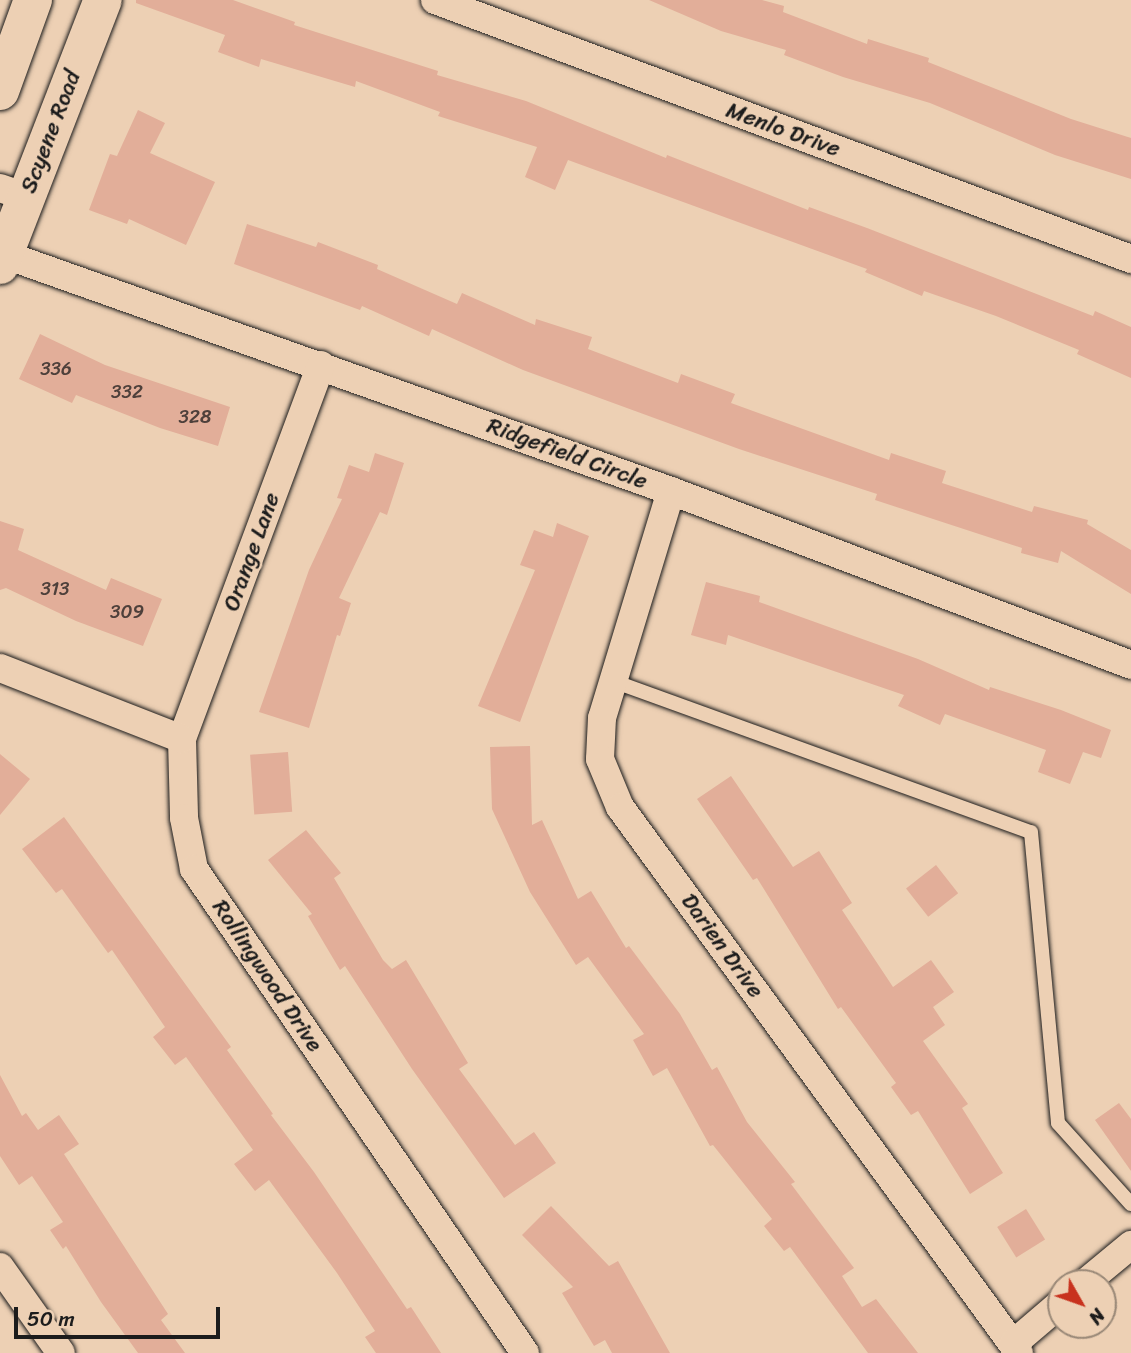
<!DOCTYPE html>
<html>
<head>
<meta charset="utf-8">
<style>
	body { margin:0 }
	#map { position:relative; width:1131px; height:1353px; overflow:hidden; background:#edd0b4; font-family:Sriracha,sans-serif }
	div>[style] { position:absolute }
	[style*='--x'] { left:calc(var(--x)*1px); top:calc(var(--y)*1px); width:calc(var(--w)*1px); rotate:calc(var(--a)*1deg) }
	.building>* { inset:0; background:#e2ae99; transform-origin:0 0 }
	.roads { filter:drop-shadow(0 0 2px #1c1c1c) drop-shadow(0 0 2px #1c1c1c) }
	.service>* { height:14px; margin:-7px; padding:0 7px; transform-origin:7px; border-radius:7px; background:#edd0b4 }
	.minor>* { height:28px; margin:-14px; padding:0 14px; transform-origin:14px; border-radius:14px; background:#edd0b4 }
	.primary>* { height:38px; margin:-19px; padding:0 19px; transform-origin:19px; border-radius:19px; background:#edd0b4 }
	span { translate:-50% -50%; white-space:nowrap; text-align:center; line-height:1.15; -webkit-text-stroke:5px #edd0b4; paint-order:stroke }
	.number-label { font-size:19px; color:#4e403b }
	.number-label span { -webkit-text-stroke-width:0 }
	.street-label { font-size:23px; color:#1c1c1c }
	.north { position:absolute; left:1047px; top:1269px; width:70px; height:70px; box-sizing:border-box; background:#edd0b4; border:2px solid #987; border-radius:50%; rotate:130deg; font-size:19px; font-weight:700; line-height:28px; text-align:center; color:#1c1c1c }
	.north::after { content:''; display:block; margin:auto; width:24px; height:32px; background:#c8321e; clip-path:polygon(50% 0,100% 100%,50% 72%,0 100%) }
	.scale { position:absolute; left:14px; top:1307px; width:206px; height:32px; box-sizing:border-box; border:4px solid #1c1c1c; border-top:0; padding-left:9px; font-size:21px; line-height:24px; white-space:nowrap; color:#1c1c1c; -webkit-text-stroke:5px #edd0b4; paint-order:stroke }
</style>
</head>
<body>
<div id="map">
	<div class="building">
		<div style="clip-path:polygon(136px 0,233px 0,295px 22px,294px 25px,438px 71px,437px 75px,526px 101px,666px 158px,667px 155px,808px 210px,809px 207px,867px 228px,1093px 316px,1095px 311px,1131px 327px,1131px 378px,1077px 354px,1079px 350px,996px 316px,924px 291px,922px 296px,865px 272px,867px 269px,568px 160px,555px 190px,525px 177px,537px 147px,438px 116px,440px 112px,356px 81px,355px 87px,261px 59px,259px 67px,218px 52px,225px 35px,136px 3px)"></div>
		<div style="clip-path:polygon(649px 0,762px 0,784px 6px,783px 12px,867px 44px,868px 39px,929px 58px,928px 62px,1071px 119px,1131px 138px,1131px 179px,1055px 155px,930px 103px,843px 77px,784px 55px,786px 50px,721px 31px)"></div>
		<div style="clip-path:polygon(138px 110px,165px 123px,150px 153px,215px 182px,186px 245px,129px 219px,127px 224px,89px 210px,110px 154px,117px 156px)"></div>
		<div style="clip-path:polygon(247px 224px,316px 247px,318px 242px,378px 265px,377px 269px,457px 304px,462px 293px,535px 325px,536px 319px,592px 337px,588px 349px,678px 383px,681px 374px,735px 394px,731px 403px,889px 460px,891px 453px,946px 471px,942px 483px,1032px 512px,1034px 506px,1088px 520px,1087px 524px,1131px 550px,1131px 594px,1061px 551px,1058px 563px,1021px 553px,1022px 548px,875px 500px,877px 494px,739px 449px,523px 370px,432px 329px,429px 336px,362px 306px,360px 310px,234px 264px)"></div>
		<div style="clip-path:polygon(40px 334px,105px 365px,230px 407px,218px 446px,160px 428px,76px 395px,72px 403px,19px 379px)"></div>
		<div style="clip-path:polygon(375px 453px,404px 463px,387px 515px,380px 512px,339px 598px,351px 603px,340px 636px,337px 635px,309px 728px,259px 712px,309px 570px,342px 499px,337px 498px,349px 465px,369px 472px)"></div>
		<div style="clip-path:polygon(0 521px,24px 529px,18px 550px,106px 590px,111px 578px,162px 599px,143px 646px,76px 621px,6px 588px,0 590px)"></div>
		<div style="clip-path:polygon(557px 523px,589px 536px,520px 722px,478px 706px,535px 570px,520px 565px,534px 530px,553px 537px)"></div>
		<div style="clip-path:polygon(706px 582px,760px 596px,759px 602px,918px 659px,989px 690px,990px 687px,1061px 710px,1111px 730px,1101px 758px,1083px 752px,1070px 784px,1038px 772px,1046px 750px,945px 714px,940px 725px,898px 706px,904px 695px,728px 635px,726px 645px,691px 635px)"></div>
		<div style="clip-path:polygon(530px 746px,532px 825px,542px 820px,578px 899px,591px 891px,626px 948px,629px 946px,680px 1014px,712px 1070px,717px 1067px,747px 1122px,795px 1182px,791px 1184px,854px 1268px,842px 1276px,862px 1307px,876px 1299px,918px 1353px,868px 1353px,790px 1247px,784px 1251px,764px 1226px,772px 1219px,713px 1145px,710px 1146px,667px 1068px,653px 1076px,633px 1040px,644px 1034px,588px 957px,576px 965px,530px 892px,492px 809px,490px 747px)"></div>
		<div style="left:288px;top:752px;width:60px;height:38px;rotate:86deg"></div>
		<div style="clip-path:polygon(0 754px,30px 779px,0 815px)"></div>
		<div style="clip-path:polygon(731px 776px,793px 867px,819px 851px,852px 903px,842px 910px,893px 987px,931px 960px,954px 992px,933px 1007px,945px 1025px,923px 1041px,968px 1104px,962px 1108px,1003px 1173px,970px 1194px,918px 1111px,911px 1115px,891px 1087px,896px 1083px,841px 1007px,838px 1009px,757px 878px,753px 880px,697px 799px)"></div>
		<div style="clip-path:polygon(64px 817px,231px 1047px,227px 1050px,273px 1114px,271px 1115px,314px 1172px,407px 1309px,411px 1307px,441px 1353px,376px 1353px,365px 1337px,375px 1331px,337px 1273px,269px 1180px,255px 1191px,234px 1164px,253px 1150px,186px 1057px,175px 1065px,153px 1037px,165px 1027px,112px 950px,108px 953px,62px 889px,56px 893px,22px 849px)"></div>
		<div style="clip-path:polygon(306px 830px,341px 873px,334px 878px,383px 960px,392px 969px,406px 960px,468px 1063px,459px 1069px,515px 1145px,534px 1132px,556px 1163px,504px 1198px,412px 1069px,345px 966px,340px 970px,308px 916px,312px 914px,268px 860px)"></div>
		<div style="left:936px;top:865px;width:36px;height:38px;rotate:52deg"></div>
		<div style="clip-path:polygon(0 1075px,22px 1116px,26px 1113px,38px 1130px,59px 1115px,79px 1144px,64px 1154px,168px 1314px,161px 1320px,185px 1353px,138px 1353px,101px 1302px,66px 1246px,63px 1249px,50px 1230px,63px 1222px,32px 1176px,19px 1185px,0 1156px)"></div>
		<div style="clip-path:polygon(1119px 1103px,1131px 1119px,1131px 1171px,1095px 1120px)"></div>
		<div style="clip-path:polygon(551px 1206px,609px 1266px,618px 1261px,670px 1353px,612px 1353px,605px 1340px,594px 1346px,562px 1293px,573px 1287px,522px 1235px)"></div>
		<div style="left:1026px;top:1209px;width:36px;height:34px;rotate:58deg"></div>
	</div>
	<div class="roads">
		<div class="service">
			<div style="--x:613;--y:681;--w:444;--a:19.9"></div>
			<div style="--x:1031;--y:832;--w:292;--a:84.7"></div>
			<div style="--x:1058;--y:1123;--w:109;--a:48"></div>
		</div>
		<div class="minor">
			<div style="--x:435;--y:0;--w:743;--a:20.41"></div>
			<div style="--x:0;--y:188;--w:28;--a:19"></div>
			<div style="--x:0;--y:253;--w:712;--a:19.53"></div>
			<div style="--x:671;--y:491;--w:492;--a:20.7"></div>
			<div style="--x:321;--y:365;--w:399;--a:110.4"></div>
			<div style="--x:182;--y:739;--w:79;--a:88.5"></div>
			<div style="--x:184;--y:818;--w:52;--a:78.9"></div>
			<div style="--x:194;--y:869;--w:586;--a:55.63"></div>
			<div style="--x:671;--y:491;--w:237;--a:106.9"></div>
			<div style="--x:602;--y:718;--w:41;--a:92.8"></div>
			<div style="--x:600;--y:759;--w:52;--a:67.4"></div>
			<div style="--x:620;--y:807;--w:676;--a:53.84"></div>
			<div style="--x:0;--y:668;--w:195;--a:21.3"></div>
			<div style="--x:0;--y:1267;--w:105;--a:54.7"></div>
			<div style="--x:1085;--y:1283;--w:60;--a:-39.6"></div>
			<div style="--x:1013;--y:1344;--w:63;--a:-40.5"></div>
		</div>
		<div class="primary">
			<div style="--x:0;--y:91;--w:97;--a:-70.1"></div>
			<div style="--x:0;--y:265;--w:284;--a:-68.8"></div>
		</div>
	</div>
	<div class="number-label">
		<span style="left:56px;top:369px">336</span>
		<span style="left:127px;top:392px">332</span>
		<span style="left:195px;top:417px">328</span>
		<span style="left:55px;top:589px">313</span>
		<span style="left:127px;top:612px">309</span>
	</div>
	<div class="street-label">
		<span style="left:783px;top:130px;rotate:20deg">Menlo Drive</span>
		<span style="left:51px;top:132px;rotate:-69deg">Scyene Road</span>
		<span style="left:567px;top:454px;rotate:20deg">Ridgefield Circle</span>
		<span style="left:252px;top:552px;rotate:-70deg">Orange Lane</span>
		<span style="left:722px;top:946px;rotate:54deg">Darien Drive</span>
		<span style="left:267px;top:976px;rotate:56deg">Rollingwood Drive</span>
	</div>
	<div class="north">N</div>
	<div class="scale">50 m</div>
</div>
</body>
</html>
